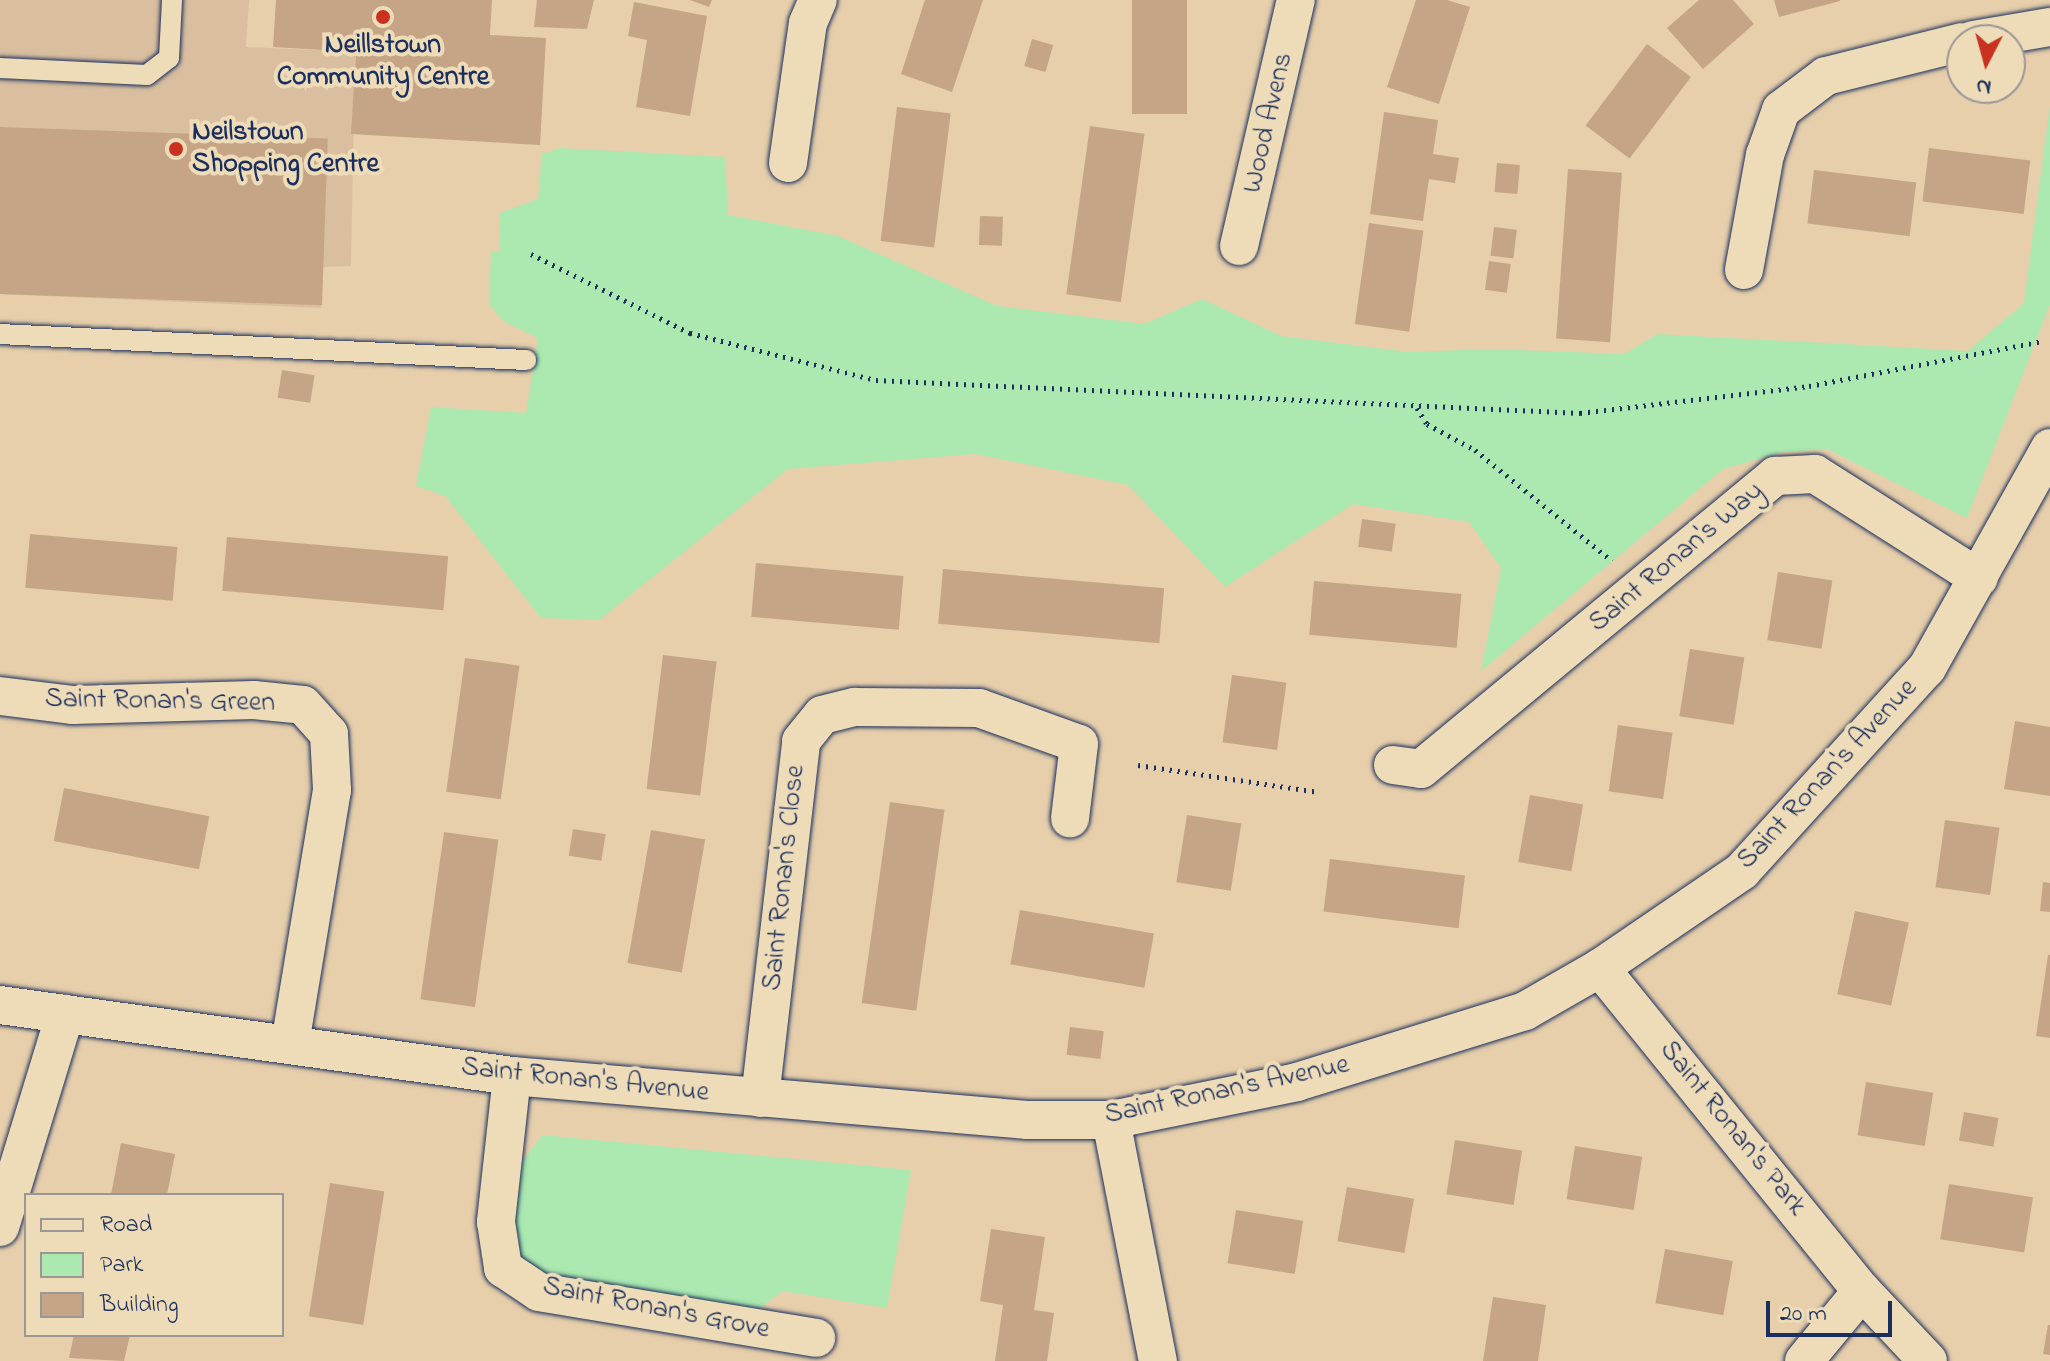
<!DOCTYPE html>
<html>
<head>
<meta charset="utf-8">
<style>
	body { margin:0 }
	#map { position:relative; width:2050px; height:1361px; overflow:hidden; background:#e7cfab; font-family:"Indie Flower",sans-serif }
	div>[style] { position:absolute }
	[style*='--x'] { left:calc(var(--x)*1px); top:calc(var(--y)*1px); width:calc(var(--w)*1px); rotate:calc(var(--a)*1deg) }
	.built>* { inset:0; background:#d9bf9f }
	.green>* { inset:0; background:#abe9b0 }
	.building>* { inset:0; background:#c5a586; transform-origin:0 0 }
	.path>* { height:5px; margin-top:-2.5px; transform-origin:0; background:repeating-linear-gradient(90deg,#1b2f5e 0 2px,transparent 0 8px) }
	.roads { filter:drop-shadow(0 0 2px #1b2f5e) drop-shadow(0 0 2px #1b2f5e) }
	.service>* { height:20px; margin:-10px; padding:0 10px; transform-origin:10px; border-radius:10px; background:#eedcb9 }
	.minor>* { height:38px; margin:-19px; padding:0 19px; transform-origin:19px; border-radius:19px; background:#eedcb9 }
	.dots>* { width:22px; height:22px; translate:-50% -50%; box-sizing:border-box; border:4px solid #eedcb9; border-radius:50% }
	span { translate:-50% -50%; white-space:nowrap; text-align:center; line-height:1.15; -webkit-text-stroke:8px #eedcb9; paint-order:stroke }
	.poi-label { font-size:28px; color:#1b2f5e; font-weight:700 }
	.left { translate:0 -50%; text-align:left }
	.street-label { font-size:28px; color:#1b2f5e }
	.legend { position:absolute; left:24px; top:1193px; width:260px; height:144px; box-sizing:border-box; background:#eedcb9; border:2px solid #9a9795; margin:0; padding:10px 14px; list-style:none; font-size:24px; color:#1b2f5e }
	.legend li { display:flex; align-items:center; gap:16px; height:40px }
	.legend b { width:40px; border:2px solid #9a9795 }
	.north { position:absolute; left:1946px; top:24px; width:80px; height:80px; box-sizing:border-box; background:#eedcb9; border:2px solid #9a9795; border-radius:50%; rotate:186deg; font-size:22px; font-weight:700; line-height:32px; text-align:center; color:#1b2f5e }
	.north::after { content:''; display:block; margin:auto; width:28px; height:36px; background:#c8321e; clip-path:polygon(50% 0,100% 100%,50% 72%,0 100%) }
	.scale { position:absolute; left:1766px; top:1301px; width:126px; height:36px; box-sizing:border-box; border:4px solid #1b2f5e; border-top:0; padding-left:10px; font-size:24px; line-height:28px; white-space:nowrap; color:#1b2f5e; -webkit-text-stroke:6px #eedcb9; paint-order:stroke }
</style>
</head>
<body>
<div id="map">
	<div class="built">
		<div style="clip-path:polygon(0 0,249px 0,246px 47px,355px 52px,351px 266px,323px 267px,321px 308px,0 294px)"></div>
	</div>
	<div class="green">
		<div style="clip-path:polygon(2050px 103px,2050px 304px,1967px 518px,1827px 449px,1783px 452px,1723px 469px,1481px 671px,1501px 568px,1469px 522px,1353px 504px,1225px 587px,1128px 485px,975px 454px,788px 469px,599px 620px,541px 618px,445px 496px,416px 486px,431px 407px,526px 413px,538px 338px,503px 321px,489px 304px,491px 251px,499px 251px,500px 213px,538px 199px,542px 154px,560px 148px,725px 157px,728px 215px,838px 236px,997px 306px,1144px 324px,1202px 299px,1281px 336px,1409px 352px,1490px 349px,1624px 354px,1658px 334px,1968px 351px,2024px 303px)"></div>
		<div style="clip-path:polygon(542px 1135px,911px 1170px,887px 1308px,783px 1291px,753px 1313px,555px 1281px,521px 1259px,511px 1223px,522px 1162px)"></div>
	</div>
	<div class="building">
		<div style="clip-path:polygon(276px 0,492px 0,490px 35px,546px 38px,540px 145px,351px 134px,356px 52px,273px 47px)"></div>
		<div style="clip-path:polygon(537px 0,594px 0,587px 29px,534px 27px)"></div>
		<div style="clip-path:polygon(690px 0,712px 0,709px 7px)"></div>
		<div style="clip-path:polygon(925px 0,983px 0,952px 92px,901px 74px)"></div>
		<div style="left:1132px;top:0;width:55px;height:114px"></div>
		<div style="clip-path:polygon(1416px 0,1447px 0,1470px 7px,1439px 104px,1387px 87px)"></div>
		<div style="clip-path:polygon(1699px 0,1733px 0,1754px 24px,1703px 69px,1667px 28px)"></div>
		<div style="clip-path:polygon(1774px 0,1840px 0,1840px 1px,1779px 17px)"></div>
		<div style="clip-path:polygon(634px 2px,707px 16px,690px 116px,636px 107px,647px 40px,628px 36px)"></div>
		<div style="left:1032px;top:39px;width:22px;height:28px;rotate:16deg"></div>
		<div style="left:1647px;top:44px;width:55px;height:102px;rotate:37deg"></div>
		<div style="left:897px;top:107px;width:54px;height:135px;rotate:7deg"></div>
		<div style="clip-path:polygon(1384px 112px,1438px 120px,1433px 154px,1459px 158px,1455px 183px,1429px 179px,1423px 221px,1370px 214px)"></div>
		<div style="left:1090px;top:126px;width:55px;height:170px;rotate:8deg"></div>
		<div style="left:0;top:127px;width:328px;height:167px;rotate:2deg"></div>
		<div style="left:1929px;top:148px;width:102px;height:54px;rotate:7deg"></div>
		<div style="left:1497px;top:163px;width:23px;height:29px;rotate:5deg"></div>
		<div style="left:1568px;top:169px;width:54px;height:170px;rotate:4deg"></div>
		<div style="left:1814px;top:170px;width:103px;height:54px;rotate:7deg"></div>
		<div style="left:980px;top:216px;width:23px;height:29px;rotate:2deg"></div>
		<div style="left:1369px;top:223px;width:55px;height:102px;rotate:8deg"></div>
		<div style="left:1494px;top:227px;width:23px;height:29px;rotate:7deg"></div>
		<div style="left:1489px;top:261px;width:22px;height:29px;rotate:8deg"></div>
		<div style="left:282px;top:370px;width:33px;height:28px;rotate:9deg"></div>
		<div style="left:1362px;top:519px;width:34px;height:28px;rotate:8deg"></div>
		<div style="left:30px;top:534px;width:148px;height:54px;rotate:5deg"></div>
		<div style="left:227px;top:537px;width:222px;height:54px;rotate:5deg"></div>
		<div style="left:756px;top:563px;width:148px;height:54px;rotate:5deg"></div>
		<div style="left:943px;top:569px;width:222px;height:55px;rotate:5deg"></div>
		<div style="left:1778px;top:572px;width:55px;height:69px;rotate:9deg"></div>
		<div style="left:1314px;top:581px;width:148px;height:54px;rotate:5deg"></div>
		<div style="left:1690px;top:649px;width:55px;height:68px;rotate:9deg"></div>
		<div style="left:663px;top:655px;width:54px;height:135px;rotate:7deg"></div>
		<div style="left:465px;top:658px;width:55px;height:135px;rotate:8deg"></div>
		<div style="left:1232px;top:675px;width:55px;height:68px;rotate:8deg"></div>
		<div style="clip-path:polygon(2015px 721px,2050px 727px,2050px 796px,2004px 789px)"></div>
		<div style="left:1618px;top:725px;width:55px;height:67px;rotate:8deg"></div>
		<div style="left:64px;top:788px;width:148px;height:54px;rotate:11deg"></div>
		<div style="left:1530px;top:795px;width:54px;height:68px;rotate:10deg"></div>
		<div style="left:890px;top:802px;width:55px;height:203px;rotate:8deg"></div>
		<div style="left:1187px;top:815px;width:55px;height:68px;rotate:9deg"></div>
		<div style="left:1945px;top:820px;width:55px;height:68px;rotate:8deg"></div>
		<div style="left:573px;top:829px;width:33px;height:27px;rotate:9deg"></div>
		<div style="left:651px;top:830px;width:55px;height:135px;rotate:10deg"></div>
		<div style="left:444px;top:832px;width:55px;height:169px;rotate:8deg"></div>
		<div style="left:1330px;top:859px;width:136px;height:53px;rotate:7deg"></div>
		<div style="clip-path:polygon(2043px 882px,2050px 883px,2050px 912px,2040px 911px)"></div>
		<div style="left:1020px;top:910px;width:136px;height:55px;rotate:10deg"></div>
		<div style="left:1855px;top:911px;width:55px;height:85px;rotate:12deg"></div>
		<div style="clip-path:polygon(2048px 955px,2050px 955px,2050px 1038px,2036px 1036px)"></div>
		<div style="left:1070px;top:1027px;width:34px;height:28px;rotate:7deg"></div>
		<div style="left:1866px;top:1082px;width:68px;height:54px;rotate:9deg"></div>
		<div style="left:1964px;top:1112px;width:35px;height:29px;rotate:10deg"></div>
		<div style="left:1455px;top:1140px;width:68px;height:55px;rotate:9deg"></div>
		<div style="clip-path:polygon(121px 1143px,175px 1154px,167px 1195px,111px 1195px)"></div>
		<div style="left:1575px;top:1146px;width:68px;height:54px;rotate:9deg"></div>
		<div style="left:330px;top:1183px;width:55px;height:135px;rotate:9deg"></div>
		<div style="left:1949px;top:1184px;width:85px;height:56px;rotate:9deg"></div>
		<div style="left:1347px;top:1187px;width:68px;height:55px;rotate:10deg"></div>
		<div style="left:1236px;top:1210px;width:68px;height:54px;rotate:9deg"></div>
		<div style="clip-path:polygon(991px 1229px,1045px 1237px,1034px 1310px,1054px 1313px,1047px 1361px,995px 1361px,1003px 1305px,980px 1301px)"></div>
		<div style="left:1665px;top:1249px;width:69px;height:55px;rotate:10deg"></div>
		<div style="clip-path:polygon(1493px 1297px,1546px 1305px,1538px 1361px,1483px 1361px)"></div>
		<div style="clip-path:polygon(2048px 1325px,2050px 1325px,2050px 1355px,2043px 1354px)"></div>
		<div style="clip-path:polygon(74px 1335px,130px 1335px,124px 1361px,69px 1358px)"></div>
	</div>
	<div class="path">
		<div style="--x:531;--y:254;--w:178;--a:26.4"></div>
		<div style="--x:690;--y:333;--w:192;--a:14.2"></div>
		<div style="--x:876;--y:380;--w:705;--a:2.68"></div>
		<div style="--x:1580;--y:413;--w:231;--a:-6.7"></div>
		<div style="--x:1809;--y:386;--w:237;--a:-10.9"></div>
		<div style="--x:1417;--y:408;--w:19;--a:58"></div>
		<div style="--x:1427;--y:424;--w:55;--a:28.4"></div>
		<div style="--x:1475;--y:450;--w:176;--a:39"></div>
		<div style="--x:1138;--y:765;--w:183;--a:8.5"></div>
	</div>
	<div class="roads">
		<div class="service">
			<div style="--x:0;--y:68;--w:147;--a:2.7"></div>
			<div style="--x:147;--y:75;--w:28;--a:-38"></div>
			<div style="--x:169;--y:58;--w:58;--a:-87"></div>
			<div style="--x:0;--y:334;--w:527;--a:2.83"></div>
		</div>
		<div class="minor">
			<div style="--x:1973;--y:40;--w:78;--a:-9.6"></div>
			<div style="--x:788;--y:163;--w:141;--a:-81.9"></div>
			<div style="--x:808;--y:23;--w:25;--a:-67"></div>
			<div style="--x:1239;--y:246;--w:253;--a:-77"></div>
			<div style="--x:1744;--y:270;--w:117;--a:-79.7"></div>
			<div style="--x:1765;--y:155;--w:48;--a:-70.4"></div>
			<div style="--x:1781;--y:110;--w:56;--a:-37.1"></div>
			<div style="--x:1826;--y:76;--w:140;--a:-14"></div>
			<div style="--x:0;--y:696;--w:74;--a:7"></div>
			<div style="--x:73;--y:705;--w:181;--a:-1.6"></div>
			<div style="--x:254;--y:700;--w:49;--a:5.8"></div>
			<div style="--x:303;--y:705;--w:39;--a:48"></div>
			<div style="--x:329;--y:734;--w:56;--a:86.9"></div>
			<div style="--x:332;--y:790;--w:258;--a:99.4"></div>
			<div style="--x:1393;--y:765;--w:28;--a:8"></div>
			<div style="--x:1421;--y:769;--w:460;--a:-39.6"></div>
			<div style="--x:1775;--y:476;--w:40;--a:-2.9"></div>
			<div style="--x:1815;--y:474;--w:194;--a:32.4"></div>
			<div style="--x:1600;--y:968;--w:416;--a:51"></div>
			<div style="--x:1862;--y:1291;--w:96;--a:46.7"></div>
			<div style="--x:0;--y:1005;--w:517;--a:7.89"></div>
			<div style="--x:512;--y:1076;--w:517;--a:4.88"></div>
			<div style="--x:1027;--y:1120;--w:84;--a:0"></div>
			<div style="--x:1111;--y:1120;--w:190;--a:-11.5"></div>
			<div style="--x:1297;--y:1082;--w:239;--a:-17.3"></div>
			<div style="--x:1525;--y:1011;--w:86;--a:-29.8"></div>
			<div style="--x:1600;--y:968;--w:172;--a:-34.3"></div>
			<div style="--x:1742;--y:871;--w:275;--a:-47.7"></div>
			<div style="--x:1927;--y:668;--w:252;--a:-60.8"></div>
			<div style="--x:512;--y:1076;--w:147;--a:96.3"></div>
			<div style="--x:496;--y:1222;--w:47;--a:81.3"></div>
			<div style="--x:503;--y:1268;--w:43;--a:33.7"></div>
			<div style="--x:539;--y:1292;--w:281;--a:9.4"></div>
			<div style="--x:760;--y:1098;--w:359;--a:-83.4"></div>
			<div style="--x:801;--y:741;--w:33;--a:-51"></div>
			<div style="--x:822;--y:715;--w:34;--a:-14"></div>
			<div style="--x:855;--y:707;--w:124;--a:0.5"></div>
			<div style="--x:979;--y:708;--w:106;--a:19.8"></div>
			<div style="--x:1079;--y:744;--w:75;--a:96.9"></div>
			<div style="--x:1111;--y:1120;--w:246;--a:79"></div>
			<div style="--x:0;--y:1227;--w:223;--a:-73"></div>
			<div style="--x:1804;--y:1361;--w:91;--a:-50.4"></div>
		</div>
	</div>
	<div class="dots">
		<div style="left:383px;top:17px;background:#c8321e"></div>
		<div style="left:176px;top:149px;background:#c8321e"></div>
	</div>
	<div class="poi-label">
		<span style="left:383px;top:62px">Neillstown<br>Community Centre</span>
		<span class="left" style="left:192px;top:149px">Neilstown<br>Shopping Centre</span>
	</div>
	<div class="street-label">
		<span style="left:1269px;top:123px;rotate:-77deg">Wood Avens</span>
		<span style="left:1677px;top:558px;rotate:-40deg">Saint Ronan's Way</span>
		<span style="left:160px;top:702px;rotate:1deg">Saint Ronan's Green</span>
		<span style="left:1828px;top:775px;rotate:-47deg">Saint Ronan's Avenue</span>
		<span style="left:785px;top:878px;rotate:-84deg">Saint Ronan's Close</span>
		<span style="left:585px;top:1081px;rotate:6deg">Saint Ronan's Avenue</span>
		<span style="left:1227px;top:1091px;rotate:-12deg">Saint Ronan's Avenue</span>
		<span style="left:1732px;top:1129px;rotate:51deg">Saint Ronan's Park</span>
		<span style="left:656px;top:1309px;rotate:11deg">Saint Ronan's Grove</span>
	</div>
	<ul class="legend">
	<li><b style="height:10px;background:#eedcb9"></b>Road</li>
	<li><b style="height:22px;background:#abe9b0"></b>Park</li>
	<li><b style="height:22px;background:#c5a586"></b>Building</li>
	</ul>
	<div class="north">N</div>
	<div class="scale">20 m</div>
</div>
</body>
</html>
